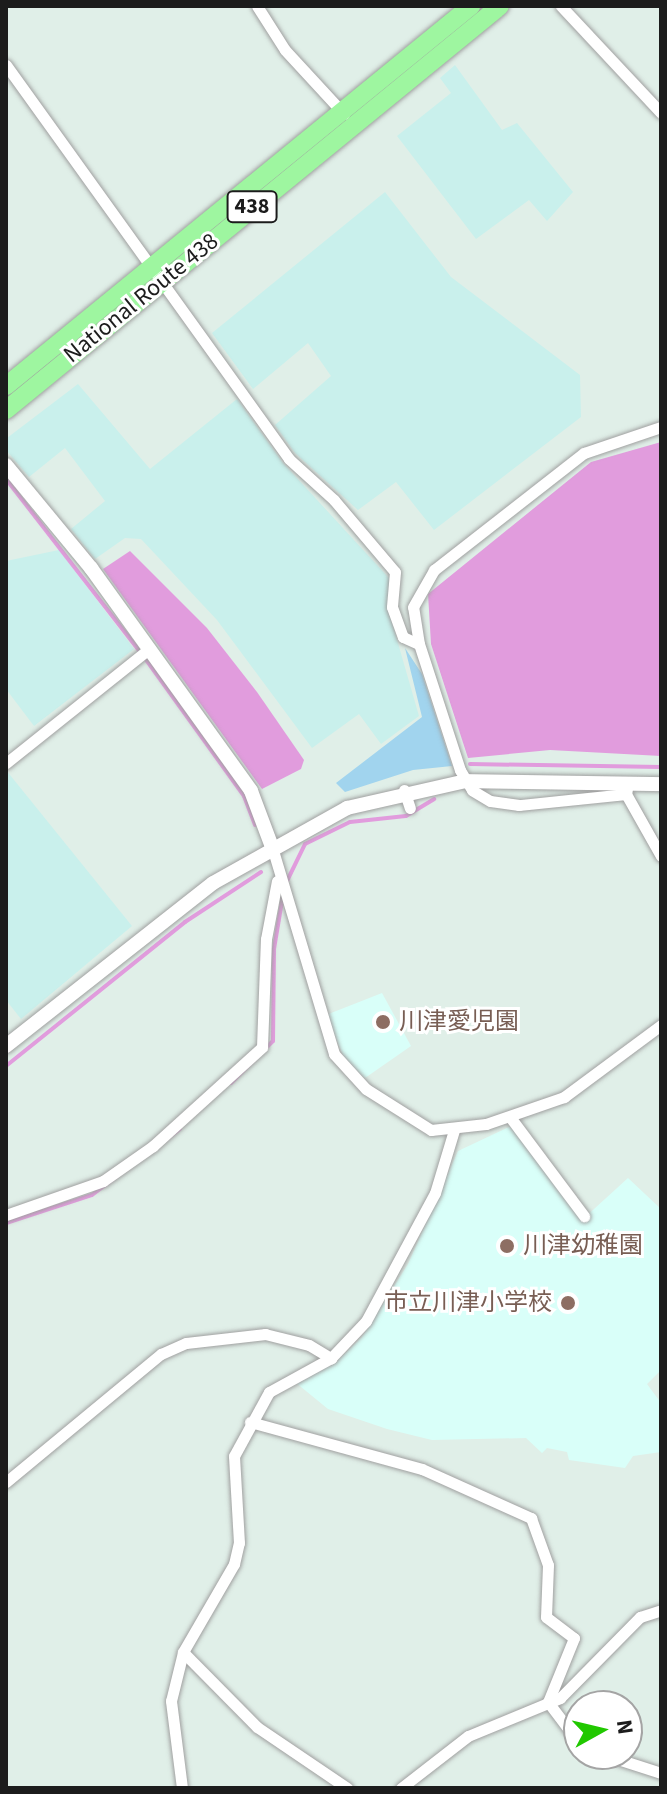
<!DOCTYPE html>
<html>
<head>
<meta charset="utf-8">
<style>
	body { margin:0 }
	#map { position:relative; width:667px; height:1794px; overflow:hidden; background:#e0efe8; font-family:"Source Sans 3","Noto Sans JP",sans-serif }
	div>[style] { position:absolute }
	[style*='--x'] { left:calc(var(--x)*1px); top:calc(var(--y)*1px); width:calc(var(--w)*1px); rotate:calc(var(--a)*1deg) }
	.education>* { inset:0; background:#d9fff9 }
	.farmland>* { inset:0; background:#c9f0ec }
	.grass>* { inset:0; background:#a1d4ee }
	.water>* { inset:0; background:#e19cdd }
	.stream>* { height:4px; margin:-2px; padding:0 2px; transform-origin:2px; border-radius:2px; background:#e19cdd }
	.roads { filter:drop-shadow(0 0 2px #a0a0a0) drop-shadow(0 0 2px #a0a0a0) }
	.minor>* { height:11px; margin:-5.5px; padding:0 5.5px; transform-origin:5.5px; border-radius:5.5px; background:#fff }
	.tertiary>* { height:14px; margin:-7px; padding:0 7px; transform-origin:7px; border-radius:7px; background:#fff }
	.trunk>* { height:18px; margin:-9px; padding:0 9px; transform-origin:9px; border-radius:9px; background:#9ef6a0 }
	.dots>* { width:22px; height:22px; translate:-50% -50%; box-sizing:border-box; border:4px solid #fff; border-radius:50% }
	span { translate:-50% -50%; white-space:nowrap; text-align:center; line-height:1.15; -webkit-text-stroke:6px #fff; paint-order:stroke }
	.shield-label span { padding:2px 6px; background:#fff; border:2px solid; border-radius:6px; -webkit-text-stroke-width:0 }
	.shield-label { font-size:22px; color:#1c1c1c; font-weight:700 }
	.street-label { font-size:24px; color:#1c1c1c }
	.education-label { font-size:24px; color:#785e54 }
	.left { translate:0 -50%; text-align:left }
	.right { translate:-100% -50%; text-align:right }
	.frame { position:absolute; inset:0; border:8px solid #1c1c1c; pointer-events:none }
	.north { position:absolute; left:563px; top:1690px; width:80px; height:80px; box-sizing:border-box; background:#fff; border:2px solid #a4a4a4; border-radius:50%; rotate:82deg; font-size:22px; font-weight:700; line-height:32px; text-align:center; color:#1c1c1c }
	.north::after { content:''; display:block; margin:auto; width:28px; height:36px; background:#21c800; clip-path:polygon(50% 0,100% 100%,50% 72%,0 100%) }
</style>
</head>
<body>
<div id="map">
	<div class="education">
		<div style="clip-path:polygon(382px 993px,411px 1046px,365px 1078px,346px 1062px,326px 1015px)"></div>
		<div style="clip-path:polygon(511px 1126px,582px 1220px,628px 1178px,661px 1209px,661px 1370px,647px 1384px,661px 1403px,661px 1452px,633px 1456px,625px 1468px,569px 1460px,567px 1452px,547px 1448px,542px 1453px,526px 1438px,432px 1440px,387px 1429px,328px 1409px,295px 1382px,336px 1362px,362px 1337px,408px 1264px,458px 1151px)"></div>
	</div>
	<div class="farmland">
		<div style="clip-path:polygon(455px 65px,502px 130px,517px 123px,573px 192px,547px 221px,529px 200px,476px 239px,397px 136px,451px 93px,440px 78px)"></div>
		<div style="clip-path:polygon(385px 192px,451px 277px,580px 375px,581px 417px,434px 530px,396px 482px,358px 510px,295px 453px,275px 425px,331px 376px,308px 343px,253px 389px,212px 333px)"></div>
		<div style="clip-path:polygon(78px 384px,150px 469px,237px 399px,283px 463px,389px 578px,389px 612px,419px 716px,381px 744px,359px 714px,312px 748px,217px 620px,141px 539px,125px 538px,95px 559px,71px 529px,105px 501px,65px 448px,29px 477px,6px 450px,7px 438px)"></div>
		<div style="clip-path:polygon(59px 550px,134px 649px,34px 726px,6px 689px,6px 561px)"></div>
		<div style="clip-path:polygon(6px 770px,132px 926px,21px 1019px,6px 1000px)"></div>
	</div>
	<div class="grass">
		<div style="clip-path:polygon(405px 648px,422px 674px,452px 766px,413px 770px,345px 792px,336px 783px,422px 717px)"></div>
	</div>
	<div class="water">
		<div style="clip-path:polygon(661px 442px,661px 756px,550px 750px,468px 758px,431px 644px,428px 594px,591px 462px)"></div>
		<div style="clip-path:polygon(130px 551px,207px 628px,257px 692px,304px 760px,301px 769px,262px 789px,103px 569px)"></div>
	</div>
	<div class="stream">
		<div style="--x:6;--y:479;--w:230;--a:52.2"></div>
		<div style="--x:147;--y:661;--w:166;--a:54.3"></div>
		<div style="--x:244;--y:796;--w:31;--a:69"></div>
		<div style="--x:470;--y:764;--w:191;--a:0.9"></div>
		<div style="--x:286;--y:883;--w:43;--a:-64"></div>
		<div style="--x:305;--y:844;--w:50;--a:-26.1"></div>
		<div style="--x:350;--y:822;--w:56;--a:-6.1"></div>
		<div style="--x:406;--y:816;--w:33;--a:-31"></div>
		<div style="--x:6;--y:1066;--w:230;--a:-38.8"></div>
		<div style="--x:185;--y:922;--w:91;--a:-33.3"></div>
		<div style="--x:231;--y:1083;--w:59;--a:-45"></div>
		<div style="--x:273;--y:1041;--w:92;--a:-89.4"></div>
		<div style="--x:274;--y:949;--w:55;--a:-80.5"></div>
		<div style="--x:6;--y:1223;--w:90;--a:-18"></div>
		<div style="--x:92;--y:1195;--w:110;--a:-36.9"></div>
	</div>
	<div class="roads">
		<div class="minor">
			<div style="--x:257;--y:6;--w:52;--a:57.5"></div>
			<div style="--x:285;--y:50;--w:87;--a:47.3"></div>
			<div style="--x:561;--y:6;--w:146;--a:46.9"></div>
			<div style="--x:6;--y:65;--w:485;--a:54.3"></div>
			<div style="--x:289;--y:459;--w:61;--a:42.3"></div>
			<div style="--x:334;--y:500;--w:94;--a:49.7"></div>
			<div style="--x:395;--y:572;--w:35;--a:95"></div>
			<div style="--x:392;--y:607;--w:32;--a:70"></div>
			<div style="--x:403;--y:637;--w:17;--a:24"></div>
			<div style="--x:6;--y:763;--w:184;--a:-38.6"></div>
			<div style="--x:628;--y:783;--w:11;--a:100"></div>
			<div style="--x:626;--y:794;--w:108;--a:174.1"></div>
			<div style="--x:519;--y:805;--w:29;--a:-172"></div>
			<div style="--x:490;--y:801;--w:21;--a:-149"></div>
			<div style="--x:472;--y:790;--w:23;--a:-121"></div>
			<div style="--x:460;--y:770;--w:133;--a:-108"></div>
			<div style="--x:419;--y:644;--w:37;--a:-99"></div>
			<div style="--x:413;--y:607;--w:43;--a:-60.4"></div>
			<div style="--x:434;--y:570;--w:190;--a:-38"></div>
			<div style="--x:584;--y:453;--w:81;--a:-18.7"></div>
			<div style="--x:404;--y:790;--w:19;--a:72"></div>
			<div style="--x:626;--y:794;--w:71;--a:60.6"></div>
			<div style="--x:272;--y:847;--w:216;--a:73.3"></div>
			<div style="--x:334;--y:1054;--w:47;--a:47.6"></div>
			<div style="--x:366;--y:1089;--w:77;--a:32.2"></div>
			<div style="--x:431;--y:1130;--w:55;--a:-6.2"></div>
			<div style="--x:486;--y:1124;--w:83;--a:-19.1"></div>
			<div style="--x:564;--y:1097;--w:121;--a:-36.6"></div>
			<div style="--x:510;--y:1117;--w:124;--a:53.2"></div>
			<div style="--x:6;--y:1215;--w:103;--a:-19.3"></div>
			<div style="--x:103;--y:1181;--w:61;--a:-35"></div>
			<div style="--x:153;--y:1146;--w:147;--a:-42.2"></div>
			<div style="--x:262;--y:1047;--w:108;--a:-87.9"></div>
			<div style="--x:266;--y:939;--w:59;--a:-79.3"></div>
			<div style="--x:250;--y:1422;--w:178;--a:15.3"></div>
			<div style="--x:422;--y:1469;--w:120;--a:24.2"></div>
			<div style="--x:531;--y:1518;--w:50;--a:70.1"></div>
			<div style="--x:548;--y:1565;--w:52;--a:92.2"></div>
			<div style="--x:546;--y:1617;--w:35;--a:37"></div>
			<div style="--x:574;--y:1638;--w:69;--a:112.1"></div>
			<div style="--x:548;--y:1702;--w:51;--a:52.9"></div>
			<div style="--x:6;--y:1482;--w:201;--a:-39.6"></div>
			<div style="--x:161;--y:1354;--w:27;--a:-24"></div>
			<div style="--x:186;--y:1343;--w:80;--a:-6.5"></div>
			<div style="--x:265;--y:1334;--w:45;--a:14"></div>
			<div style="--x:309;--y:1345;--w:26;--a:31"></div>
			<div style="--x:183;--y:1652;--w:105;--a:45.4"></div>
			<div style="--x:257;--y:1727;--w:109;--a:34.1"></div>
			<div style="--x:602;--y:1754;--w:62;--a:17.9"></div>
			<div style="--x:182;--y:1788;--w:88;--a:-97.2"></div>
			<div style="--x:171;--y:1701;--w:50;--a:-76.2"></div>
			<div style="--x:183;--y:1652;--w:102;--a:-59.9"></div>
			<div style="--x:234;--y:1564;--w:22;--a:-77"></div>
			<div style="--x:239;--y:1543;--w:87;--a:-93.3"></div>
			<div style="--x:234;--y:1456;--w:73;--a:-61.3"></div>
			<div style="--x:269;--y:1392;--w:71;--a:-28.7"></div>
			<div style="--x:331;--y:1358;--w:51;--a:-46.6"></div>
			<div style="--x:366;--y:1321;--w:145;--a:-61.7"></div>
			<div style="--x:435;--y:1193;--w:66;--a:-73.2"></div>
			<div style="--x:401;--y:1788;--w:85;--a:-37.8"></div>
			<div style="--x:468;--y:1736;--w:100;--a:-22.4"></div>
			<div style="--x:560;--y:1698;--w:114;--a:-45.4"></div>
			<div style="--x:640;--y:1617;--w:22;--a:-18"></div>
		</div>
		<div class="tertiary">
			<div style="--x:6;--y:465;--w:134;--a:50.5"></div>
			<div style="--x:91;--y:568;--w:274;--a:54.3"></div>
			<div style="--x:251;--y:791;--w:60;--a:69.4"></div>
			<div style="--x:6;--y:1046;--w:263;--a:-38.2"></div>
			<div style="--x:213;--y:883;--w:154;--a:-29.2"></div>
			<div style="--x:347;--y:808;--w:122;--a:-12.8"></div>
			<div style="--x:466;--y:781;--w:195;--a:0.9"></div>
		</div>
		<div class="trunk">
			<div style="--x:6;--y:386;--w:601;--a:-39.26"></div>
			<div style="--x:6;--y:410;--w:638;--a:-39.28"></div>
		</div>
	</div>
	<div class="dots">
		<div style="left:383px;top:1022px;background:#8d6e63"></div>
		<div style="left:507px;top:1246px;background:#8d6e63"></div>
		<div style="left:568px;top:1303px;background:#8d6e63"></div>
	</div>
	<div class="shield-label">
		<span style="left:252px;top:207px">438</span>
	</div>
	<div class="street-label">
		<span style="left:141px;top:298px;rotate:-39deg">National Route 438</span>
	</div>
	<div class="education-label">
		<span class="left" style="left:399px;top:1022px">川津愛児園</span>
		<span class="left" style="left:523px;top:1246px">川津幼稚園</span>
		<span class="right" style="left:552px;top:1303px">市立川津小学校</span>
	</div>
	<div class="frame"></div>
	<div class="north">N</div>
</div>
</body>
</html>
